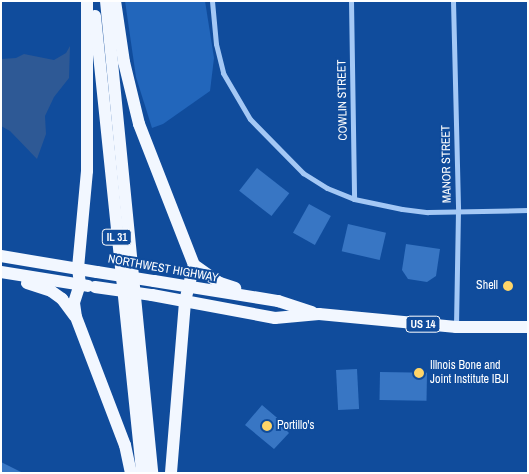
<!DOCTYPE html>
<html>
<head>
<meta charset="utf-8">
<style>
	body { margin:0 }
	#map { position:relative; width:529px; height:474px; overflow:hidden; background:#104c9c; font-family:"Archivo Narrow",sans-serif }
	div>[style] { position:absolute }
	[style*='--x'] { left:calc(var(--x)*1px); top:calc(var(--y)*1px); width:calc(var(--w)*1px); rotate:calc(var(--a)*1deg) }
	.green>* { inset:0; background:#26b }
	.water>* { inset:0; background:#2e5995 }
	.building>* { inset:0; background:#3876c4; transform-origin:0 0 }
	.street>* { height:5px; margin:-2.5px; padding:0 2.5px; transform-origin:2.5px; border-radius:2.5px; background:#a4c8f5 }
	.primary>* { height:12px; margin:-6px; padding:0 6px; transform-origin:6px; border-radius:6px; background:#f2f7ff }
	.primary-bridge>* { height:12px; margin:-6px; padding:0 6px; transform-origin:6px; border-radius:6px; background:#f2f7ff }
	.dots>* { width:14px; height:14px; translate:-50% -50%; box-sizing:border-box; border:2px solid #104c9c; border-radius:50% }
	span { translate:-50% -50%; white-space:nowrap; text-align:center; line-height:1.15; -webkit-text-stroke:4px #104c9c; paint-order:stroke }
	.shield-label span { padding:1px 4px; background:#104c9c; border:1px solid; border-radius:4px; -webkit-text-stroke-width:0 }
	.shield-label { font-size:11px; color:#fff; font-weight:700 }
	.street-label { font-size:12px; color:#fff }
	.poi-label { font-size:12px; color:#fff }
	.right { translate:-100% -50%; text-align:right }
	.left { translate:0 -50%; text-align:left }
	.frame { position:absolute; inset:0; border:2px solid #fff; pointer-events:none }
</style>
</head>
<body>
<div id="map">
	<div class="green">
		<div style="clip-path:polygon(125px 1px,205px 1px,214px 58px,210px 91px,163px 124px,152px 128px,136px 77px)"></div>
	</div>
	<div class="water">
		<div style="clip-path:polygon(70px 46px,69px 78px,54px 97px,45px 116px,46px 134px,37px 159px,10px 131px,1px 126px,1px 59px,16px 58px,24px 54px,54px 60px,66px 53px)"></div>
	</div>
	<div class="building">
		<div style="left:257px;top:168px;width:41px;height:29px;rotate:38deg"></div>
		<div style="left:309px;top:204px;width:25px;height:33px;rotate:29deg"></div>
		<div style="left:348px;top:224px;width:39px;height:28px;rotate:13deg"></div>
		<div style="clip-path:polygon(406px 244px,440px 249px,436px 276px,427px 282px,408px 279px,402px 270px)"></div>
		<div style="left:357px;top:369px;width:40px;height:21px;rotate:87deg"></div>
		<div style="left:380px;top:372px;width:47px;height:28px;rotate:1deg"></div>
		<div style="clip-path:polygon(262px 405px,289px 428px,287px 431px,289px 433px,274px 449px,245px 425px)"></div>
		<div style="clip-path:polygon(1px 462px,23px 473px,1px 473px)"></div>
	</div>
	<div class="street">
		<div style="--x:212;--y:1;--w:43;--a:84.7"></div>
		<div style="--x:216;--y:44;--w:30;--a:76"></div>
		<div style="--x:223;--y:73;--w:53;--a:59.6"></div>
		<div style="--x:250;--y:119;--w:76;--a:45.5"></div>
		<div style="--x:303;--y:173;--w:28;--a:32"></div>
		<div style="--x:327;--y:188;--w:29;--a:22"></div>
		<div style="--x:354;--y:199;--w:49;--a:11.8"></div>
		<div style="--x:402;--y:209;--w:26;--a:7"></div>
		<div style="--x:428;--y:212;--w:100;--a:-1.1"></div>
		<div style="--x:351;--y:1;--w:198;--a:89.1"></div>
		<div style="--x:453;--y:1;--w:210;--a:88.6"></div>
		<div style="--x:458;--y:211;--w:115;--a:91"></div>
	</div>
	<div class="primary">
		<div style="--x:87;--y:1;--w:170;--a:90"></div>
		<div style="--x:87;--y:171;--w:97;--a:95.3"></div>
		<div style="--x:78;--y:268;--w:16;--a:83"></div>
		<div style="--x:80;--y:284;--w:20;--a:108"></div>
		<div style="--x:74;--y:303;--w:14;--a:82"></div>
		<div style="--x:76;--y:317;--w:137;--a:69.1"></div>
		<div style="--x:125;--y:445;--w:29;--a:78"></div>
		<div style="--x:106;--y:1;--w:474;--a:84.4"></div>
		<div style="--x:115;--y:1;--w:62;--a:81.6"></div>
		<div style="--x:124;--y:62;--w:64;--a:76.4"></div>
		<div style="--x:139;--y:124;--w:151;--a:68.7"></div>
		<div style="--x:194;--y:265;--w:38;--a:104"></div>
		<div style="--x:185;--y:302;--w:172;--a:94.7"></div>
		<div style="--x:95;--y:16;--w:459;--a:84.1"></div>
		<div style="--x:1;--y:256;--w:97;--a:9.5"></div>
		<div style="--x:194;--y:265;--w:32;--a:35"></div>
		<div style="--x:220;--y:283;--w:16;--a:18"></div>
		<div style="--x:1;--y:272;--w:88;--a:9.1"></div>
		<div style="--x:154;--y:281;--w:126;--a:9.2"></div>
		<div style="--x:278;--y:301;--w:36;--a:18"></div>
		<div style="--x:27;--y:283;--w:25;--a:18"></div>
		<div style="--x:51;--y:291;--w:14;--a:36"></div>
		<div style="--x:62;--y:299;--w:21;--a:53"></div>
		<div style="--x:152;--y:295;--w:125;--a:10.6"></div>
		<div style="--x:275;--y:318;--w:44;--a:-5.2"></div>
		<div style="--x:319;--y:314;--w:138;--a:5.4"></div>
		<div style="--x:456;--y:327;--w:72;--a:0"></div>
	</div>
	<div class="primary-bridge">
		<div style="--x:97;--y:272;--w:58;--a:9"></div>
		<div style="--x:95;--y:287;--w:58;--a:8"></div>
	</div>
	<div class="dots">
		<div style="left:508px;top:286px;background:#ffd568"></div>
		<div style="left:419px;top:373px;background:#ffd568"></div>
		<div style="left:267px;top:426px;background:#ffd568"></div>
	</div>
	<div class="shield-label">
		<span style="left:117px;top:237px">IL 31</span>
		<span style="left:423px;top:324px">US 14</span>
	</div>
	<div class="street-label">
		<span style="left:343px;top:100px;rotate:-91deg">COWLIN STREET</span>
		<span style="left:447px;top:164px;rotate:-91deg">MANOR STREET</span>
		<span style="left:163px;top:269px;rotate:10deg">NORTHWEST HIGHWAY</span>
	</div>
	<div class="poi-label">
		<span class="right" style="left:498px;top:286px">Shell</span>
		<span class="left" style="left:430px;top:373px">Illnois Bone and<br>Joint Institute IBJI</span>
		<span class="left" style="left:277px;top:426px">Portillo's</span>
	</div>
	<div class="frame"></div>
</div>
</body>
</html>
